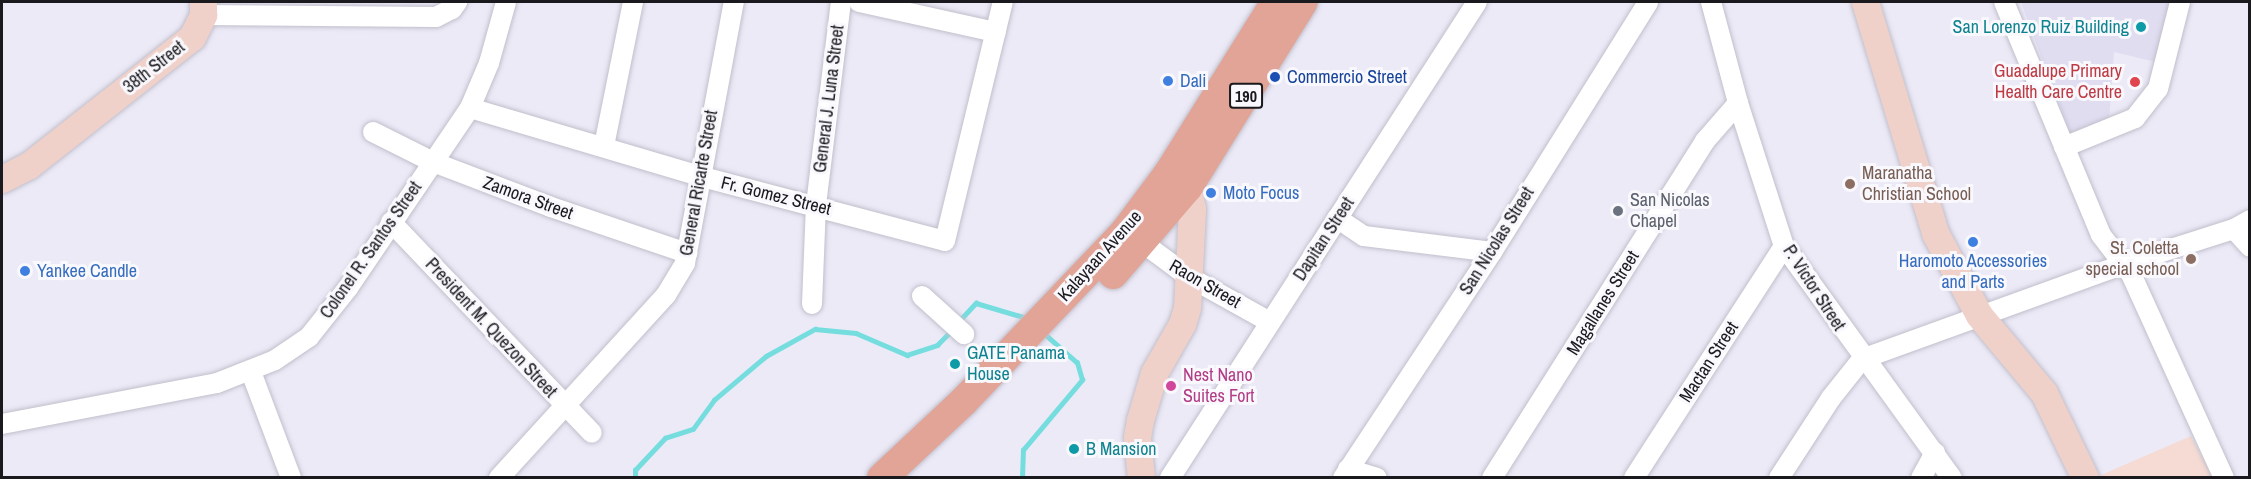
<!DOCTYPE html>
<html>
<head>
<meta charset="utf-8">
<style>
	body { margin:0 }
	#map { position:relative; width:2251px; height:479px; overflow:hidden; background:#eceaf7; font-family:"Archivo Narrow",sans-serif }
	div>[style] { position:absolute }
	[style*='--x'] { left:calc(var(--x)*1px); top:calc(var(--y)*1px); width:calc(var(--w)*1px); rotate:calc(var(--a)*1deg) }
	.commercial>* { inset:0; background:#f5dbd4 }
	.built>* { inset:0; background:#e0ddf1 }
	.stream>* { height:4.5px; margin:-2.25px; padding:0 2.25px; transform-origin:2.25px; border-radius:2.25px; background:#76dddf }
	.roads { filter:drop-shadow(0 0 2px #c1bfcb) drop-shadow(0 0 2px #c1bfcb) }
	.street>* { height:20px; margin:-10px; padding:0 10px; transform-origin:10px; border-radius:10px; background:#fff }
	.secondary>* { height:27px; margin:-13.5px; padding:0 13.5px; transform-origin:13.5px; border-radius:13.5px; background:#f0d1ca }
	.primary>* { height:30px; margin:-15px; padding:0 15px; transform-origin:15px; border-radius:15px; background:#e1a496 }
	.dots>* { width:16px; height:16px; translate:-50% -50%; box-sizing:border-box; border:3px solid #f9f8fd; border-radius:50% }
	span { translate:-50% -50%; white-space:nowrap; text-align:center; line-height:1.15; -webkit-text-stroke:6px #f9f8fd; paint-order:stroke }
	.shield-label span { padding:2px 4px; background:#f9f8fd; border:2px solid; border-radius:4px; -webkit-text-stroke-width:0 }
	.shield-label { font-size:16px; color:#1a191e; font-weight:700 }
	.culture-label { font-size:18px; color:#0d838f }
	.right { translate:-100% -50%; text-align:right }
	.left { translate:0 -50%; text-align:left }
	.street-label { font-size:18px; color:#1a191e }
	.health-label { font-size:18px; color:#be3a42 }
	.transit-label { font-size:18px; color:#164399 }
	.shop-label { font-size:18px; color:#366cbe }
	.education-label { font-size:18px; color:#785e54 }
	.worship-label { font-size:18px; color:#5b616d }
	.hotel-label { font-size:18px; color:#b23c85 }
	.frame { position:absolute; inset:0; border:3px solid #1a191e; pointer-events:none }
</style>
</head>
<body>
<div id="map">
	<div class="commercial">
		<div style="clip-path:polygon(2191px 436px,2213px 477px,2094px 478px)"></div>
	</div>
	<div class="built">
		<div style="clip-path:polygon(2021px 2px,2174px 2px,2160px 63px,2114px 52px,2109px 122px,2070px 134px)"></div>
	</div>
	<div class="stream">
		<div style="--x:959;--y:321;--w:25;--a:-47"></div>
		<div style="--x:976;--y:303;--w:53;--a:16.4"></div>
		<div style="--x:635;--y:478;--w:8;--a:-90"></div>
		<div style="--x:635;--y:470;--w:44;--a:-46.8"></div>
		<div style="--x:665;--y:438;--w:29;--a:-18"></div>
		<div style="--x:693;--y:429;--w:36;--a:-54"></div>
		<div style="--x:714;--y:400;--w:68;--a:-40.2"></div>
		<div style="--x:766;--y:356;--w:56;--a:-28.9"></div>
		<div style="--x:815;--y:329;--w:41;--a:5.6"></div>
		<div style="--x:856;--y:333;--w:56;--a:23.3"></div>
		<div style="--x:907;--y:355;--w:32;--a:-18"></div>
		<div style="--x:937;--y:345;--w:21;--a:-45"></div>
		<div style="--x:1022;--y:478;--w:28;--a:-88"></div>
		<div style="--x:1023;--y:450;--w:92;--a:-49.9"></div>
		<div style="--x:1082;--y:380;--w:18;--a:-106"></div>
		<div style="--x:1077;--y:363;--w:47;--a:-138.5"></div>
	</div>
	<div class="roads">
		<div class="street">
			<div style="--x:859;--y:2;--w:140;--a:12.4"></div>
			<div style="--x:1711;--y:2;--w:105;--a:75"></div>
			<div style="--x:1738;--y:103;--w:150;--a:72.2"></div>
			<div style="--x:1784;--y:246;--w:286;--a:54.1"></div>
			<div style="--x:2004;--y:2;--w:252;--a:67.4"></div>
			<div style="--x:2101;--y:235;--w:49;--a:52.4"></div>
			<div style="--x:2131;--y:274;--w:224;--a:65.5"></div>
			<div style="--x:203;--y:15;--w:233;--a:0.5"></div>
			<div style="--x:436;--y:17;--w:18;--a:-27"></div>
			<div style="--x:452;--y:9;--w:9;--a:-54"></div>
			<div style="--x:470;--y:108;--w:239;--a:16.5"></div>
			<div style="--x:699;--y:176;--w:254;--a:14.8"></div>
			<div style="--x:945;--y:241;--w:246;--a:-76.4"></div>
			<div style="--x:373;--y:132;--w:67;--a:26.6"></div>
			<div style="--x:433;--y:162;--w:126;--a:20.9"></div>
			<div style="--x:551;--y:207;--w:144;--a:18.7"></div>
			<div style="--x:604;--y:146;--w:147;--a:-78.6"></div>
			<div style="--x:2064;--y:147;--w:77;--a:-22.2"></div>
			<div style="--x:2135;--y:118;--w:37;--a:-52"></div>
			<div style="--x:2158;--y:89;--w:90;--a:-75.8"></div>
			<div style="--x:1337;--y:218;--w:32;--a:34"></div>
			<div style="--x:1364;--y:236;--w:129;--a:7.1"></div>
			<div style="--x:391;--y:222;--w:291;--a:46.4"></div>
			<div style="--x:2234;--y:229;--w:24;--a:48"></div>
			<div style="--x:1143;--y:243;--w:57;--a:36.5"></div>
			<div style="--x:1189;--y:277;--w:93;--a:29.1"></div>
			<div style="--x:922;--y:296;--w:57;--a:42.1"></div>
			<div style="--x:812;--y:304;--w:99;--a:-87.7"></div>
			<div style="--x:816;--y:205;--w:205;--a:-83"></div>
			<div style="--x:251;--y:372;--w:113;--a:69.3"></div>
			<div style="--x:2;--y:424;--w:219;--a:-10.8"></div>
			<div style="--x:217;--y:383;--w:62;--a:-21.6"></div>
			<div style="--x:275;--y:360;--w:41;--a:-34.1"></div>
			<div style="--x:309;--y:337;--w:63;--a:-51.5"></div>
			<div style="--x:348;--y:288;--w:217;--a:-55.9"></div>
			<div style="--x:470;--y:108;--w:49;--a:-67.1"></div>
			<div style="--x:489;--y:63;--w:63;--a:-74.4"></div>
			<div style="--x:1348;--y:469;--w:30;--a:17"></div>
			<div style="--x:499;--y:478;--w:248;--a:-47.6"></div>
			<div style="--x:666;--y:295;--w:37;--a:-59"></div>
			<div style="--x:685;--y:263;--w:266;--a:-79.4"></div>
			<div style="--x:1170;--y:478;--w:566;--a:-57.18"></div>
			<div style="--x:1343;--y:478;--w:271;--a:-56.6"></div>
			<div style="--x:1492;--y:252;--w:295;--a:-58"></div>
			<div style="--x:1492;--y:478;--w:399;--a:-57.7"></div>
			<div style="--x:1705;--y:141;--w:50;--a:-49"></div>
			<div style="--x:1634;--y:478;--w:276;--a:-57.1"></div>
			<div style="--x:1779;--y:478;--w:95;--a:-57"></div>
			<div style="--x:1831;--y:398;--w:50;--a:-51.5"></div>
			<div style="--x:1862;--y:359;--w:276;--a:-19.9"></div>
			<div style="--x:2121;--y:265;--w:119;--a:-17.7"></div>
			<div style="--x:2234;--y:229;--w:18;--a:-29"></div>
			<div style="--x:1921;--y:478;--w:29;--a:-61"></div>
		</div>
		<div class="secondary">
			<div style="--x:1865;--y:2;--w:241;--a:73.1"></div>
			<div style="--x:1935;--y:233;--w:93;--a:61.8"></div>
			<div style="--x:1979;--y:315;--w:102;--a:50.2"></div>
			<div style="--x:2044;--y:393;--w:94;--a:64.2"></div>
			<div style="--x:2;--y:179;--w:29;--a:-27"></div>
			<div style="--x:28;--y:166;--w:209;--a:-38.2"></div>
			<div style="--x:192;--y:37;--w:25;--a:-63"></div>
			<div style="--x:203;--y:15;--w:13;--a:-90"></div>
			<div style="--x:1141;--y:478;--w:41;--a:-95.6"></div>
			<div style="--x:1137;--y:437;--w:17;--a:-80"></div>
			<div style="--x:1140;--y:420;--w:49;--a:-73.4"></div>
			<div style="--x:1154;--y:373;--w:56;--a:-60.3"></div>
			<div style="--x:1182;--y:324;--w:17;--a:-73"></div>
			<div style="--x:1187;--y:308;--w:99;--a:-87.1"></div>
			<div style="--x:1192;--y:209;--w:22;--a:-103"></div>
			<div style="--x:1187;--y:188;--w:18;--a:-139"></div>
		</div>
		<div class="primary">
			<div style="--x:1113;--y:274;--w:113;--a:-49.3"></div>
			<div style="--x:1187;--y:188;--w:219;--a:-58.1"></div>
			<div style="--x:882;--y:478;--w:112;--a:-43.2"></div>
			<div style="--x:964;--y:401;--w:233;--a:-46.4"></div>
			<div style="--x:1125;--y:232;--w:74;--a:-53.3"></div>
			<div style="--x:1169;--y:173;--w:202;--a:-58"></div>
		</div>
	</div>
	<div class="dots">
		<div style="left:2141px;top:27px;background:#0f9aa8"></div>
		<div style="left:1275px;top:77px;background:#1a4fb4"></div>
		<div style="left:1168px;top:81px;background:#3f7fe0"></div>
		<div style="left:2135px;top:82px;background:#e0444e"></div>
		<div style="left:1850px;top:184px;background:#8d6e63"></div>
		<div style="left:1211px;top:193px;background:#3f7fe0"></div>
		<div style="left:1618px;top:211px;background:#6b7280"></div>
		<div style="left:1973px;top:242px;background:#3f7fe0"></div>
		<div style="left:2191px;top:259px;background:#8d6e63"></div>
		<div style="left:25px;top:271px;background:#3f7fe0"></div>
		<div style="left:955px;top:364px;background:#0f9aa8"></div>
		<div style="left:1171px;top:386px;background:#d1479c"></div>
		<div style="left:1074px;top:449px;background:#0f9aa8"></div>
	</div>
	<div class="shield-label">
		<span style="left:1246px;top:96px">190</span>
	</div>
	<div class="culture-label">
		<span class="right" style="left:2129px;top:27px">San Lorenzo Ruiz Building</span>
		<span class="left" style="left:967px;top:364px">GATE Panama<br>House</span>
		<span class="left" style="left:1086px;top:449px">B Mansion</span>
	</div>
	<div class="street-label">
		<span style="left:154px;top:67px;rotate:-38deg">38th Street</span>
		<span style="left:829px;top:99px;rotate:-83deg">General J. Luna Street</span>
		<span style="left:699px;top:183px;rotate:-80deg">General Ricarte Street</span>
		<span style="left:776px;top:196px;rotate:14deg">Fr. Gomez Street</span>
		<span style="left:528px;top:198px;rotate:20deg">Zamora Street</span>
		<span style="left:1324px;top:239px;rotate:-57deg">Dapitan Street</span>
		<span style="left:1497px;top:241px;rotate:-58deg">San Nicolas Street</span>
		<span style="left:371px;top:250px;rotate:-55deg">Colonel R. Santos Street</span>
		<span style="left:1100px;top:256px;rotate:-48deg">Kalayaan Avenue</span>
		<span style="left:1205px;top:284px;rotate:30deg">Raon Street</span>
		<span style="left:1814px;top:288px;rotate:57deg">P. Victor Street</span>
		<span style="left:1603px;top:303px;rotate:-58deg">Magallanes Street</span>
		<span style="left:491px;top:328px;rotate:47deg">President M. Quezon Street</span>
		<span style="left:1709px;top:362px;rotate:-57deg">Mactan Street</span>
	</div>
	<div class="health-label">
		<span class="right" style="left:2122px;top:82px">Guadalupe Primary<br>Health Care Centre</span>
	</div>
	<div class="transit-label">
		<span class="left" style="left:1287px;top:77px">Commercio Street</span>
	</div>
	<div class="shop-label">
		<span class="left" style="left:1180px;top:81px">Dali</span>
		<span class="left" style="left:1223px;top:193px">Moto Focus</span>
		<span style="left:1973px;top:272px">Haromoto Accessories<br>and Parts</span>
		<span class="left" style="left:37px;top:271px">Yankee Candle</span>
	</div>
	<div class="education-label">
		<span class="left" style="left:1862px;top:184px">Maranatha<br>Christian School</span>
		<span class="right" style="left:2179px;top:259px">St. Coletta<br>special school</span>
	</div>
	<div class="worship-label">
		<span class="left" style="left:1630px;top:211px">San Nicolas<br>Chapel</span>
	</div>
	<div class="hotel-label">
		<span class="left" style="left:1183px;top:386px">Nest Nano<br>Suites Fort</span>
	</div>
	<div class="frame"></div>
</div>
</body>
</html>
